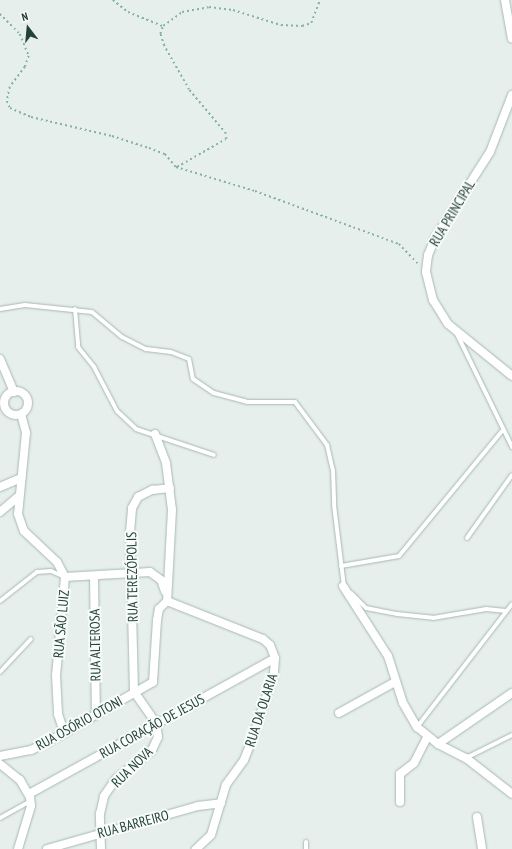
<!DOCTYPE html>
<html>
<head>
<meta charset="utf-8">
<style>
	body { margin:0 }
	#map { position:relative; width:512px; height:849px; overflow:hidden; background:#e6efeb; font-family:"PT Sans Narrow",sans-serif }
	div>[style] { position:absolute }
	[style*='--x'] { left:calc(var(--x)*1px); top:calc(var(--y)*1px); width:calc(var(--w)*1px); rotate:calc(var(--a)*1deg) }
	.path>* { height:1.5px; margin-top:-0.75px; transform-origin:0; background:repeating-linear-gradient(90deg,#86b3a5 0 2px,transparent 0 5px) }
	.roads { filter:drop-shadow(0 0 1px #a8b8b2) drop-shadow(0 0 1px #a8b8b2) }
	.lane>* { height:4px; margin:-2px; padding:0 2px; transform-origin:2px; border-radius:2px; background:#fff }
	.street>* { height:8px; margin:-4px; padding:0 4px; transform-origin:4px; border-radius:4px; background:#fff }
	.street>.ring { margin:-4px; padding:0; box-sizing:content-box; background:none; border:8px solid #fff; border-radius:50% }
	span { translate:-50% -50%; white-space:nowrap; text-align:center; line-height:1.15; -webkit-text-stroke:4px #f7fbf9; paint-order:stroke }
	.street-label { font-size:14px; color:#24423a }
	.north { position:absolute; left:8px; top:8px; width:40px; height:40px; -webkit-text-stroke:3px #f7fbf9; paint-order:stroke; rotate:344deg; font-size:11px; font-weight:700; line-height:16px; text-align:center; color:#24423a }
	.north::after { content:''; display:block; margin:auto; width:14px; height:18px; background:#24423a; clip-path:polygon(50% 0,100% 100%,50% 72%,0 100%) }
</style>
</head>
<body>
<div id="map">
	<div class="path">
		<div style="--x:113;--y:0;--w:19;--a:39"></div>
		<div style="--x:128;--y:12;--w:38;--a:22"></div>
		<div style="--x:0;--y:14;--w:28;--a:45"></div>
		<div style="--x:20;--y:34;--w:24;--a:68"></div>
		<div style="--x:29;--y:56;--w:12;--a:110"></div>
		<div style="--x:25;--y:67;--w:25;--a:127"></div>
		<div style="--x:10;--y:87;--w:14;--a:102"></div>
		<div style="--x:7;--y:101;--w:8;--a:67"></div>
		<div style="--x:10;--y:108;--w:23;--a:23"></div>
		<div style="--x:31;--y:117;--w:83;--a:13.2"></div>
		<div style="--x:112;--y:136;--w:39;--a:18"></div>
		<div style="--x:149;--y:148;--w:17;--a:21"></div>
		<div style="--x:165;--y:154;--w:17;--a:50"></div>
		<div style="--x:176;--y:167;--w:83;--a:16.9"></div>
		<div style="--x:255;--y:191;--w:153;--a:20.2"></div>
		<div style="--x:399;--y:244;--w:29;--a:46"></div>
		<div style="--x:177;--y:167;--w:56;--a:-29.7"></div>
		<div style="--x:226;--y:139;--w:5;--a:-90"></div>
		<div style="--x:226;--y:134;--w:57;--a:-130.1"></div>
		<div style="--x:189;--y:90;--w:51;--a:-119.6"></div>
		<div style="--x:164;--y:46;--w:13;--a:-108"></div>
		<div style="--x:160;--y:34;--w:9;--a:-69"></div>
		<div style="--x:163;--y:26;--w:24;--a:-36"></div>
		<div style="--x:182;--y:12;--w:27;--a:-10"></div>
		<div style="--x:209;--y:7;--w:24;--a:7"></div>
		<div style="--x:233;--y:10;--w:50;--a:17.4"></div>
		<div style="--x:281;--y:25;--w:21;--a:3"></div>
		<div style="--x:302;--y:26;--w:9;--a:-18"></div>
		<div style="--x:311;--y:23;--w:25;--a:-69"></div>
	</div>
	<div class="roads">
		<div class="lane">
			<div style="--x:0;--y:309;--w:25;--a:-9"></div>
			<div style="--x:25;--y:305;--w:67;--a:6"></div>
			<div style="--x:92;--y:312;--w:39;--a:40"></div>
			<div style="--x:122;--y:337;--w:27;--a:27"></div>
			<div style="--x:146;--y:349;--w:25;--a:7"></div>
			<div style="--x:171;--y:352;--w:19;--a:21"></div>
			<div style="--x:189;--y:359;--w:20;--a:79"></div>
			<div style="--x:193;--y:379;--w:25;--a:34"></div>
			<div style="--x:214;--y:393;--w:34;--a:15"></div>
			<div style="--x:247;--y:402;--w:48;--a:0"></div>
			<div style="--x:295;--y:402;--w:54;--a:53.3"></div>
			<div style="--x:327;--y:445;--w:26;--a:77"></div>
			<div style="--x:333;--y:470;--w:35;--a:88"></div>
			<div style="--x:334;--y:505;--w:83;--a:83"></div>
			<div style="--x:75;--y:309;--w:38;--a:85"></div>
			<div style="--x:78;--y:347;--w:26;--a:51"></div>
			<div style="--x:94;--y:367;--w:50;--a:62.4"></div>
			<div style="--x:117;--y:411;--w:26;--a:43"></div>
			<div style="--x:136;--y:429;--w:82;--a:18.4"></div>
			<div style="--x:457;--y:334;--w:126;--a:64"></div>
			<div style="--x:467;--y:538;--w:77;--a:-54.5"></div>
			<div style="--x:341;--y:566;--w:59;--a:-9.8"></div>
			<div style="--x:399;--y:556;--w:162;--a:-50.5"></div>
			<div style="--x:351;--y:593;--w:21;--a:45"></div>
			<div style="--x:366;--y:608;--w:32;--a:11"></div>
			<div style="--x:397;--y:614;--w:36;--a:6"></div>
			<div style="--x:433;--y:618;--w:54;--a:-9.6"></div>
			<div style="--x:486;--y:609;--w:20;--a:6"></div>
			<div style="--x:0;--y:601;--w:47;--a:-38.1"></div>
			<div style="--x:37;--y:572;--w:14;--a:-4"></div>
			<div style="--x:51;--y:571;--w:13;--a:23"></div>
			<div style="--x:0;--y:672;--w:45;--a:-46.8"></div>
			<div style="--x:417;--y:727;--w:155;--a:-52.3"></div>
			<div style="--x:466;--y:758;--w:51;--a:-26.6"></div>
			<div style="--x:0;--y:818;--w:35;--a:-29"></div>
			<div style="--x:306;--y:842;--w:7;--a:90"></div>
		</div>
		<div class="street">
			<div style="--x:505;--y:0;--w:39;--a:80"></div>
			<div style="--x:512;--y:95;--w:61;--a:111.1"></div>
			<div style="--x:490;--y:152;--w:102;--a:122.6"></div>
			<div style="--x:435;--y:238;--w:18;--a:112"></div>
			<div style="--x:428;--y:255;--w:17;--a:97"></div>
			<div style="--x:426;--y:272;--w:29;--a:76"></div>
			<div style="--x:433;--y:300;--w:28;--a:58"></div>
			<div style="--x:448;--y:324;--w:82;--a:39.1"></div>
			<div style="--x:0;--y:359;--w:36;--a:67"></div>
			<div class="ring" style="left:4px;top:391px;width:16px;height:16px"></div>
			<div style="--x:21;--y:414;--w:20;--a:75"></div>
			<div style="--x:26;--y:433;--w:81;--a:95.6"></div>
			<div style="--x:18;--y:514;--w:18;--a:71"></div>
			<div style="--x:24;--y:531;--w:45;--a:43.2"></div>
			<div style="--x:57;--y:562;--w:17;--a:62"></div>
			<div style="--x:65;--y:577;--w:98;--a:95.2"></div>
			<div style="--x:56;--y:675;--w:39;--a:87"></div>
			<div style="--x:58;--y:714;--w:20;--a:72"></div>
			<div style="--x:155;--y:434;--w:31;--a:69"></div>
			<div style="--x:166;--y:463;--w:47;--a:82.7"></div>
			<div style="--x:172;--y:510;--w:91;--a:93.1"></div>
			<div style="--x:0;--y:487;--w:23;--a:-23"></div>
			<div style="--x:0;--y:512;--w:25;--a:-40"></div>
			<div style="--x:94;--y:576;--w:138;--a:89.2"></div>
			<div style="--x:65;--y:577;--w:85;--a:-3.4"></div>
			<div style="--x:150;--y:572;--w:14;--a:36"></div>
			<div style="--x:161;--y:580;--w:12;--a:70"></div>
			<div style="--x:343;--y:586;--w:83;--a:57.3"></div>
			<div style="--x:388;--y:656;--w:49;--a:72.3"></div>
			<div style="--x:403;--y:703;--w:28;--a:60"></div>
			<div style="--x:417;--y:727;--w:27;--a:39"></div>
			<div style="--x:438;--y:744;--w:31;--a:27"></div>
			<div style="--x:466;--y:758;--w:58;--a:38"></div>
			<div style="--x:167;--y:601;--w:103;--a:21.6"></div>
			<div style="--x:263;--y:639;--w:9;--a:41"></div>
			<div style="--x:270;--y:645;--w:14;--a:69"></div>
			<div style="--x:275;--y:658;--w:15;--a:94"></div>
			<div style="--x:274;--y:673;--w:71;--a:108.2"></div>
			<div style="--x:252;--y:740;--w:22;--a:112"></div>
			<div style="--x:244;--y:760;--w:31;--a:126"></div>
			<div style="--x:226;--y:785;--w:52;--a:106.7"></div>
			<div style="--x:211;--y:835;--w:21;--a:137"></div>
			<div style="--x:339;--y:713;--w:64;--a:-29"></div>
			<div style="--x:438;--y:744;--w:90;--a:-34.6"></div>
			<div style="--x:0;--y:756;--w:32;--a:-11"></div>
			<div style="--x:31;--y:750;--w:19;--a:-25"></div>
			<div style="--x:48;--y:742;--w:121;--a:-29.7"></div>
			<div style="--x:153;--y:682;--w:62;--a:-86.3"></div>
			<div style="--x:157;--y:620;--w:11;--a:-80"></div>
			<div style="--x:159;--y:609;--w:11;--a:-45"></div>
			<div style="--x:0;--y:764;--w:26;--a:39"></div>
			<div style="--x:20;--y:780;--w:20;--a:60"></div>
			<div style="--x:30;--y:797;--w:9;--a:84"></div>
			<div style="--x:31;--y:806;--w:45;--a:106.8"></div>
			<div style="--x:29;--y:794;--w:281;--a:-28.9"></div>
			<div style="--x:400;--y:802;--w:28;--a:-90"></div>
			<div style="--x:400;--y:774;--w:18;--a:-38"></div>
			<div style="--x:414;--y:763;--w:30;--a:-63"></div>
			<div style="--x:477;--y:817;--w:32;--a:81"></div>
			<div style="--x:47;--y:849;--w:157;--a:-15.9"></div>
			<div style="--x:198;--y:806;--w:23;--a:-7"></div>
			<div style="--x:101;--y:849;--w:35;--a:-92"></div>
			<div style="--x:100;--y:814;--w:18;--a:-77"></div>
			<div style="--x:104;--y:796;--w:21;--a:-55"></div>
			<div style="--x:116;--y:779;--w:46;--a:-38.9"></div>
			<div style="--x:152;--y:750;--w:14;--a:-65"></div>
			<div style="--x:158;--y:737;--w:14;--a:-98"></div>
			<div style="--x:156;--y:723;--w:38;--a:-125"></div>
			<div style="--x:134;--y:692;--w:160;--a:-91.4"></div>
			<div style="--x:130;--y:532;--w:24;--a:-85"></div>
			<div style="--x:132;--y:508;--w:13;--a:-61"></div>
			<div style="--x:138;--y:497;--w:16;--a:-27"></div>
			<div style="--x:152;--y:490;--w:18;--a:-6"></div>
		</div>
	</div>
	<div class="street-label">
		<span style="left:452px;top:213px;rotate:-59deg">RUA PRINCIPAL</span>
		<span style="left:132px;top:577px;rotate:-91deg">RUA TEREZÓPOLIS</span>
		<span style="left:61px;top:624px;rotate:-85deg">RUA SÃO LUIZ</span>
		<span style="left:95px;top:645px;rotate:-91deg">RUA ALTEROSA</span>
		<span style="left:261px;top:710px;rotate:-72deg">RUA DA OLARIA</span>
		<span style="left:79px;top:723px;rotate:-29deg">RUA OSÓRIO OTONI</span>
		<span style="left:152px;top:726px;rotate:-29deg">RUA CORAÇÃO DE JESUS</span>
		<span style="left:132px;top:767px;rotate:-44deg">RUA NOVA</span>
		<span style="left:133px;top:824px;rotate:-15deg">RUA BARREIRO</span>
	</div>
	<div class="north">N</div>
</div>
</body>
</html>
